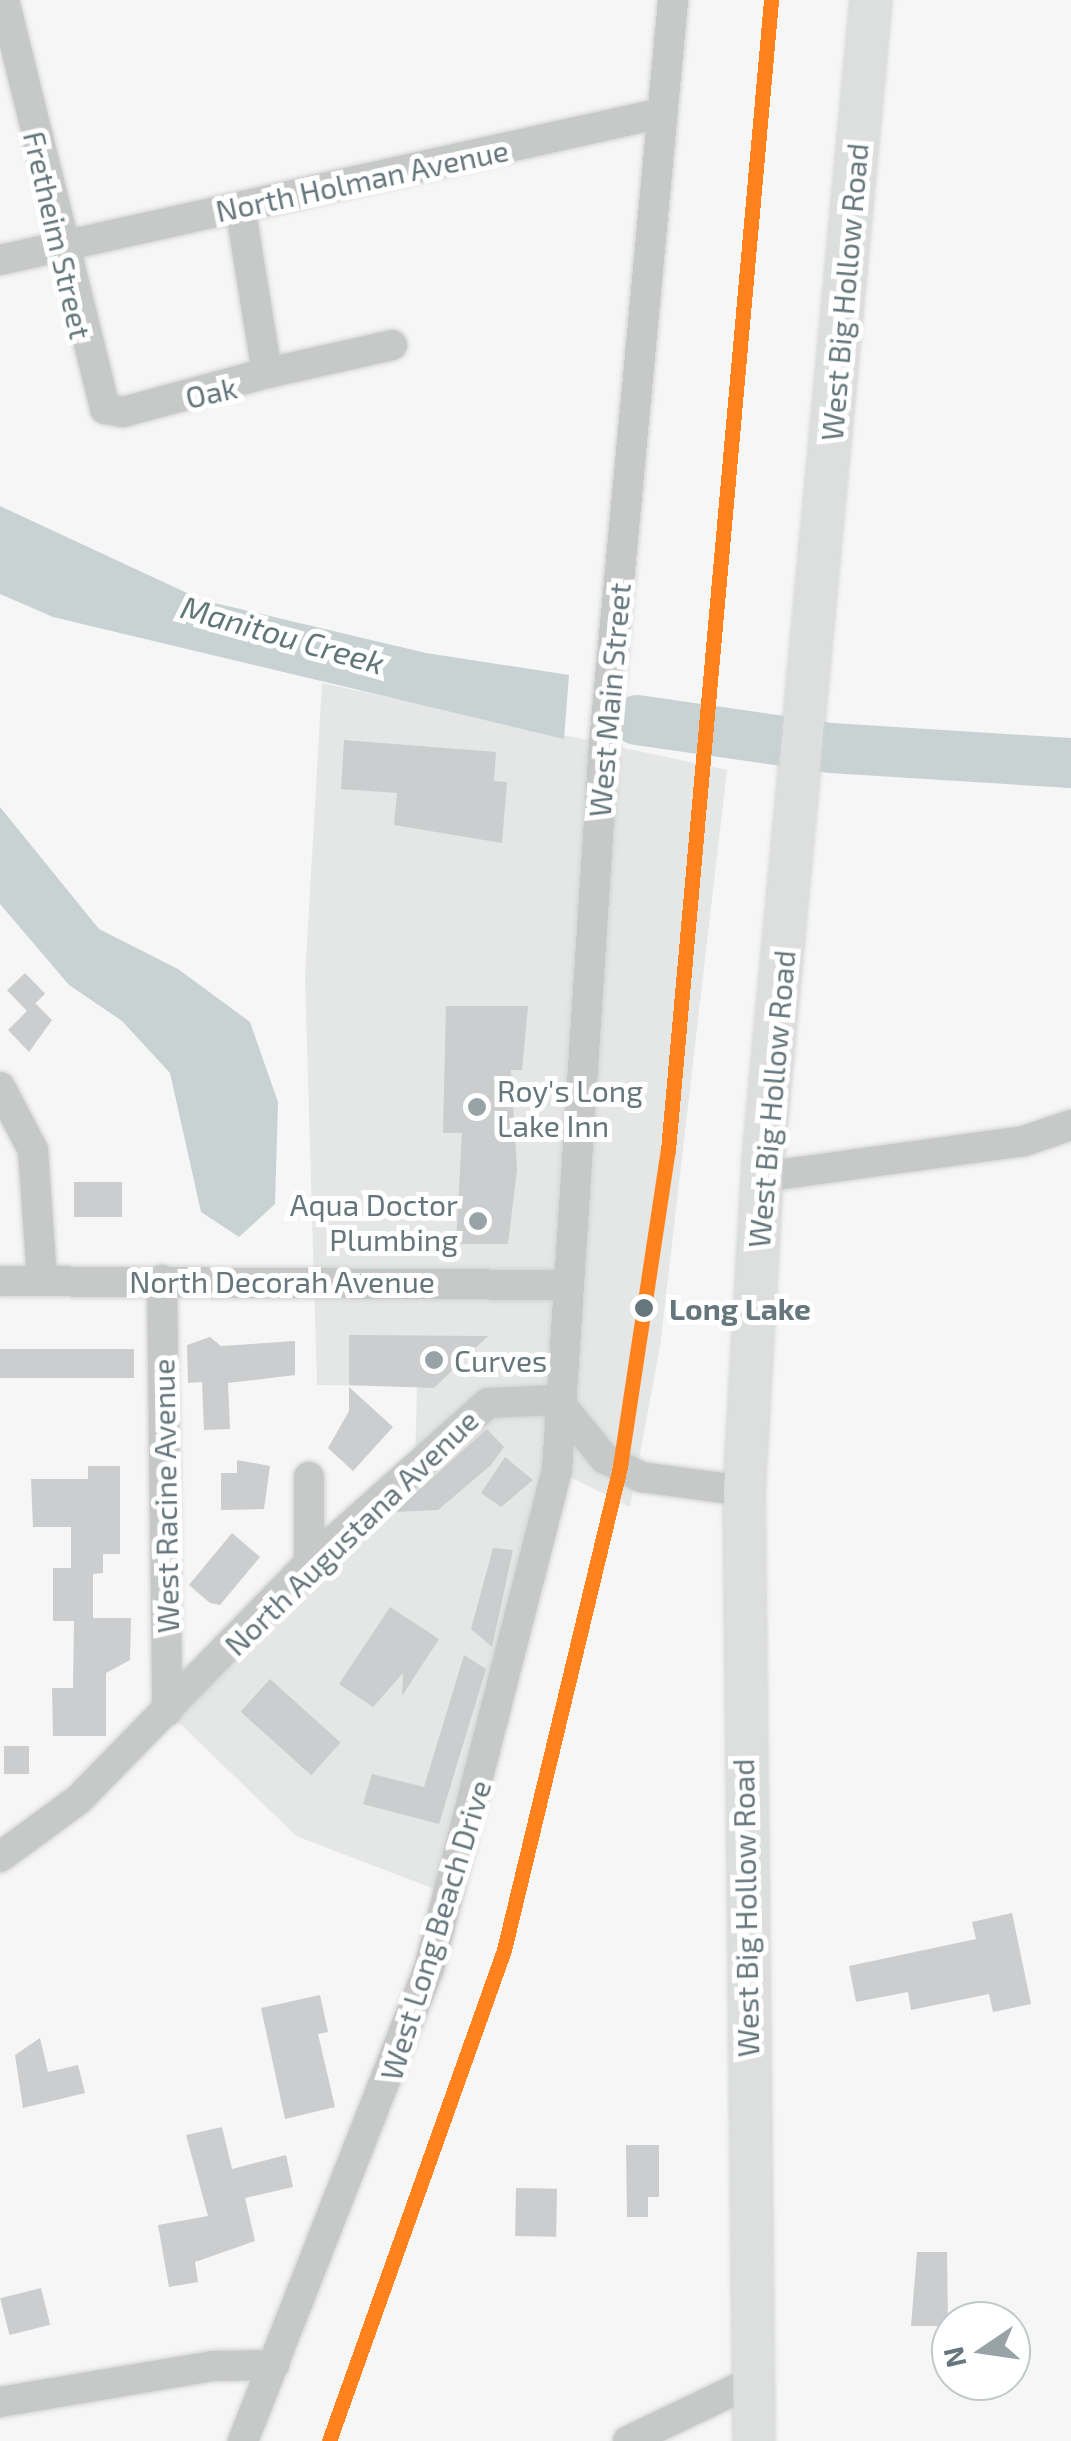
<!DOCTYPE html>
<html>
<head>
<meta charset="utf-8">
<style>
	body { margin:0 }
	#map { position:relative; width:1071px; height:2441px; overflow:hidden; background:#f6f6f6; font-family:"Exo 2",sans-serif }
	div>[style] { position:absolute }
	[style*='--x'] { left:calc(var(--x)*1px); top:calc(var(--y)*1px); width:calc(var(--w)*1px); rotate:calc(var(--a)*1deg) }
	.built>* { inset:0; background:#e5e7e6 }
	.water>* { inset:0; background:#c8d2d3 }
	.river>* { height:50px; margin:-25px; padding:0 25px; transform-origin:25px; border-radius:25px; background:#c8d2d3 }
	.building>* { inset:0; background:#cbcdce; transform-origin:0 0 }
	.roads { filter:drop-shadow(0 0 2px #d2d3d4) drop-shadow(0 0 2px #d2d3d4) }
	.minor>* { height:30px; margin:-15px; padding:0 15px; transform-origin:15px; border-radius:15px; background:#c7c9c9 }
	.secondary>* { height:40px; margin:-20px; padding:0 20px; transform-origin:20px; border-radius:20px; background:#dddede }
	.rail-1>* { height:15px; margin:-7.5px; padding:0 7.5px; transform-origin:7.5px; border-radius:7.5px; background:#ff821d }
	.dots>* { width:28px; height:28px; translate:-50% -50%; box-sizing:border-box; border:5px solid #fff; border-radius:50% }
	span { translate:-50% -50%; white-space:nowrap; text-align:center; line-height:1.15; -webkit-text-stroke:10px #fff; paint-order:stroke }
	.street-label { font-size:30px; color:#65777d }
	.poi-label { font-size:30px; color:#65777d }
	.left { translate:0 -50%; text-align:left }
	.right { translate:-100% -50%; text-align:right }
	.stop-label { font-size:30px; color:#65777d; font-weight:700 }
	.water-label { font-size:32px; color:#607678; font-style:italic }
	.north { position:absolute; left:931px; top:2301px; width:100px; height:100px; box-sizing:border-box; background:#fff; border:2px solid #c1c9cb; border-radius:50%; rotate:257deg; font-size:28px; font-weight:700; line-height:40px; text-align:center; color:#65777d }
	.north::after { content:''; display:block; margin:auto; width:35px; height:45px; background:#98a3a7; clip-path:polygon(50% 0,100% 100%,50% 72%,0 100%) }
</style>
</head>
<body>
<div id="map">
	<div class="built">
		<div style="clip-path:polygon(322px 683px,727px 770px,660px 1347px,630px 1507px,558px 1471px,450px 1895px,296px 1836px,167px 1711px,415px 1462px,417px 1387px,317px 1385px,305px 978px)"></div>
	</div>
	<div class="water">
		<div style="clip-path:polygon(0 506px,202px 600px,426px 653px,569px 675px,564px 739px,53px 617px,0 594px)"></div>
		<div style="clip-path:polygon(0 807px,99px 929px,178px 969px,250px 1022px,278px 1102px,275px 1204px,239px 1237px,201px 1212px,170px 1073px,122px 1021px,69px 985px,0 904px)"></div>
	</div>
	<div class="river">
		<div style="--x:637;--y:720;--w:196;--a:8.2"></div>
		<div style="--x:831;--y:748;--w:240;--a:3.6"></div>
	</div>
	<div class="building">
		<div style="clip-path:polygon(344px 740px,496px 752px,494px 781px,507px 782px,502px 843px,394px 825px,397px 793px,341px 789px)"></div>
		<div style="left:25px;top:973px;width:29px;height:25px;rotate:46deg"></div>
		<div style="clip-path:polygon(35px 1003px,52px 1020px,29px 1052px,8px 1030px)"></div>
		<div style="clip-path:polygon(446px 1006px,528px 1006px,522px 1070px,511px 1070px,517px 1170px,508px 1244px,456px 1244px,462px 1133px,443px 1133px)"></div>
		<div style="left:74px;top:1182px;width:48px;height:35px"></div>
		<div style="clip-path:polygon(349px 1335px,488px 1336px,434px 1388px,349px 1385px)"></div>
		<div style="clip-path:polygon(210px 1337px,221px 1346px,295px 1341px,295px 1375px,228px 1383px,230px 1429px,204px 1430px,202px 1382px,188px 1383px,187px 1345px)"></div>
		<div style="left:134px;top:1349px;width:29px;height:134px;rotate:90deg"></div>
		<div style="clip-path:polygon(349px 1387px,393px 1427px,353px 1471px,328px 1448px,349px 1411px)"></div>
		<div style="clip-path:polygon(487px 1429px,504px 1447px,491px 1465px,438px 1510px,394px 1512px)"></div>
		<div style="clip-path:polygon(505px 1457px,533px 1480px,501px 1507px,481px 1493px)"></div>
		<div style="clip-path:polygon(237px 1460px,270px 1466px,264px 1509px,221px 1510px,221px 1473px,237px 1473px)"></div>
		<div style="clip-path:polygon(88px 1466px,120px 1466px,120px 1554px,103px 1554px,103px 1573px,93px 1574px,93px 1618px,131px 1618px,130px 1660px,106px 1673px,106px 1736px,53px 1736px,52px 1688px,73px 1688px,74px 1621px,53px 1621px,53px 1568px,71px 1568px,71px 1527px,33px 1527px,31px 1479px,88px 1479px)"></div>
		<div style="clip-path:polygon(232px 1533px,260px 1557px,220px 1605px,210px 1603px,189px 1585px)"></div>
		<div style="clip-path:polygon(493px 1548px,513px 1550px,492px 1647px,471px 1629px)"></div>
		<div style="clip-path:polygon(390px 1607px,439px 1639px,402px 1696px,403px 1673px,373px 1707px,339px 1684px)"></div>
		<div style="clip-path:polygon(464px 1655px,486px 1669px,439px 1824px,363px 1804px,372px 1774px,424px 1787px)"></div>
		<div style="left:270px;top:1679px;width:95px;height:44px;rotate:42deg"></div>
		<div style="left:4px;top:1746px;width:25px;height:28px"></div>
		<div style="clip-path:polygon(1012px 1913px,1031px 2004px,993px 2012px,989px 1994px,911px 2010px,908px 1992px,856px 2002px,849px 1966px,976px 1939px,972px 1922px)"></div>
		<div style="clip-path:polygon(320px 1995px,328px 2032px,318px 2034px,335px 2107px,285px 2119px,261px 2008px)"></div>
		<div style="clip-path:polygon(40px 2038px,48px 2072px,78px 2065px,85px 2093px,23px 2108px,15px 2055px)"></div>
		<div style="clip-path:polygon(222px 2127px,232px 2169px,286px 2155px,293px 2187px,245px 2198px,255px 2241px,195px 2262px,198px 2282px,169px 2287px,158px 2225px,208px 2216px,186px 2135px)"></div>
		<div style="clip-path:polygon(626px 2145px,659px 2145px,659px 2197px,648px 2197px,648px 2217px,627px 2217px)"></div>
		<div style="left:516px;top:2188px;width:41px;height:48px;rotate:1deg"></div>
		<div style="clip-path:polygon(917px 2252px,947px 2252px,948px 2326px,911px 2326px)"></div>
		<div style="left:41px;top:2288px;width:38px;height:42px;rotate:76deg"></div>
	</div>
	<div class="roads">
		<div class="minor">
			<div style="--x:4;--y:0;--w:421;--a:76.1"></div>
			<div style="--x:105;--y:409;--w:18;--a:9"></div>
			<div style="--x:123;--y:412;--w:149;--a:-15.2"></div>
			<div style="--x:267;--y:373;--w:168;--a:-99.2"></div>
			<div style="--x:0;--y:260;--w:678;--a:-12.52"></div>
			<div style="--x:267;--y:373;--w:128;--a:-12.6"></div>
			<div style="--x:0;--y:1087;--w:71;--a:62.4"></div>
			<div style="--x:33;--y:1150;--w:130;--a:86"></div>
			<div style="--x:762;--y:1177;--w:264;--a:-7.8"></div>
			<div style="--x:1024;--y:1141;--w:50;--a:-18.8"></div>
			<div style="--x:162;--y:1280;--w:431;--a:89.3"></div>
			<div style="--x:0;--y:1281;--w:564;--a:0.41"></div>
			<div style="--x:309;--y:1563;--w:86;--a:-90"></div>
			<div style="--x:0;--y:1857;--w:97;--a:-36.2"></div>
			<div style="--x:78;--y:1800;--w:331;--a:-45.7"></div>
			<div style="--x:309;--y:1563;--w:240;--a:-41.8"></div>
			<div style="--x:488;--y:1403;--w:69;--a:-2.5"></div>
			<div style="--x:557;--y:1400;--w:75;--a:51"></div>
			<div style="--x:604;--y:1458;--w:42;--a:27.2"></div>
			<div style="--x:641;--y:1477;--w:104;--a:7.7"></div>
			<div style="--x:0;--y:2402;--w:216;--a:-9.6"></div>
			<div style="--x:213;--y:2366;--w:61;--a:-0.9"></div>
			<div style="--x:243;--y:2441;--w:508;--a:-68.53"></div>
			<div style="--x:429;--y:1968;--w:514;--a:-75.59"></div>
			<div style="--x:557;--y:1470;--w:729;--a:-86.3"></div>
			<div style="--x:604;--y:743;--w:746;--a:-84.69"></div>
			<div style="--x:628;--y:2441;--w:139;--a:-25.6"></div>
		</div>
		<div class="secondary">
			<div style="--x:754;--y:2441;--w:950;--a:-90.6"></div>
			<div style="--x:744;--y:1491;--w:332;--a:-86.7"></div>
			<div style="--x:763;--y:1160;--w:1165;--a:-84.68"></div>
		</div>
	</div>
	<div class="rail-1">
		<div style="--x:329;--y:2441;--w:521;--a:-70.38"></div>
		<div style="--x:504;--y:1950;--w:498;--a:-76.5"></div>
		<div style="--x:620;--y:1466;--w:320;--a:-81.4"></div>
		<div style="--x:668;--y:1150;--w:1155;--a:-84.88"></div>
	</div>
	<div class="dots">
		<div style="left:477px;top:1107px;background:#98a3a7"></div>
		<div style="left:478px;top:1221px;background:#98a3a7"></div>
		<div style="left:644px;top:1308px;background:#65777d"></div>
		<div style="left:434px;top:1360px;background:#98a3a7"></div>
	</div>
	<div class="street-label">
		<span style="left:362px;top:180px;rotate:-12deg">North Holman Avenue</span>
		<span style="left:58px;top:235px;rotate:77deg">Fretheim Street</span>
		<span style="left:844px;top:292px;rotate:-85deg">West Big Hollow Road</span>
		<span style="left:211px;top:392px;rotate:-13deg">Oak</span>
		<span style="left:609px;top:700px;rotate:-85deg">West Main Street</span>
		<span style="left:771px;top:1099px;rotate:-85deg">West Big Hollow Road</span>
		<span style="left:282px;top:1281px">North Decorah Avenue</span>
		<span style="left:165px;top:1496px;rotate:-91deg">West Racine Avenue</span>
		<span style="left:351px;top:1532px;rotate:-44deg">North Augustana Avenue</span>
		<span style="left:745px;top:1908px;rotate:-91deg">West Big Hollow Road</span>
		<span style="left:435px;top:1930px;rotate:-73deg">West Long Beach Drive</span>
	</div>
	<div class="poi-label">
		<span class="left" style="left:497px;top:1107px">Roy's Long<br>Lake Inn</span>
		<span class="right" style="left:458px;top:1221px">Aqua Doctor<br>Plumbing</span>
		<span class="left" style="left:454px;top:1360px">Curves</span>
	</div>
	<div class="stop-label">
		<span class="left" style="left:669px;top:1308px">Long Lake</span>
	</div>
	<div class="water-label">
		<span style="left:283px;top:634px;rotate:16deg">Manitou Creek</span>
	</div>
	<div class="north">N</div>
</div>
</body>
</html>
